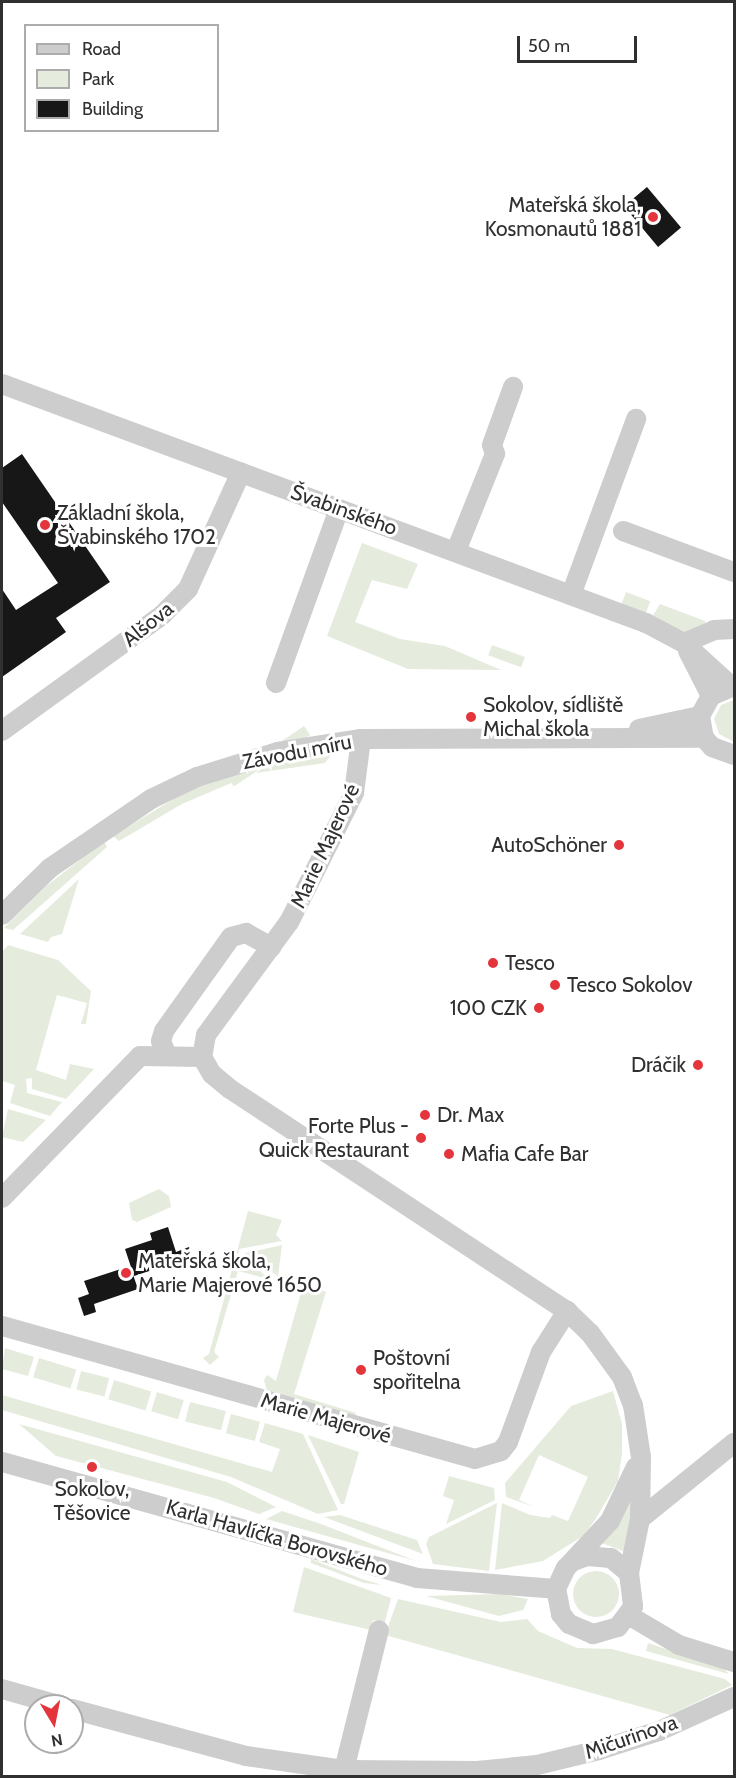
<!DOCTYPE html>
<html>
<head>
<meta charset="utf-8">
<style>
	body { margin:0 }
	#map { position:relative; width:736px; height:1778px; overflow:hidden; background:#fff; font-family:Cabin,sans-serif }
	div>[style] { position:absolute }
	[style*='--x'] { left:calc(var(--x)*1px); top:calc(var(--y)*1px); width:calc(var(--w)*1px); rotate:calc(var(--a)*1deg) }
	.green>* { inset:0; background:#e5ecde; transform-origin:0 0 }
	.round { border-radius:50% }
	.building>* { inset:0; background:#171717; transform-origin:0 0 }
	.minor>* { height:20px; margin:-10px; padding:0 10px; transform-origin:10px; border-radius:10px; background:#cdcdcd }
	.dots>* { width:16px; height:16px; translate:-50% -50%; box-sizing:border-box; border:3px solid #fff; border-radius:50% }
	span { translate:-50% -50%; white-space:nowrap; text-align:center; line-height:1.15; -webkit-text-stroke:6px #fff; paint-order:stroke }
	.poi-label { font-size:21px; color:#303030 }
	.right { translate:-100% -50%; text-align:right }
	.left { translate:0 -50%; text-align:left }
	.street-label { font-size:21px; color:#303030 }
	.frame { position:absolute; inset:0; border:3px solid #303030; pointer-events:none }
	.legend { position:absolute; left:24px; top:24px; width:195px; height:108px; box-sizing:border-box; background:#fff; border:2px solid #acacac; margin:0; padding:8px 10px; list-style:none; font-size:18px; color:#303030 }
	.legend li { display:flex; align-items:center; gap:12px; height:30px }
	.legend b { width:30px; border:2px solid #acacac }
	.north { position:absolute; left:24px; top:1694px; width:60px; height:60px; box-sizing:border-box; background:#fff; border:2px solid #acacac; border-radius:50%; rotate:170deg; font-size:16px; font-weight:700; line-height:24px; text-align:center; color:#303030 }
	.north::after { content:''; display:block; margin:auto; width:21px; height:27px; background:#e3353b; clip-path:polygon(50% 0,100% 100%,50% 72%,0 100%) }
	.scale { position:absolute; left:517px; top:36px; width:120px; height:27px; box-sizing:border-box; border:3px solid #303030; border-top:0; padding-left:8px; font-size:18px; line-height:21px; white-space:nowrap; color:#303030; -webkit-text-stroke:4px #fff; paint-order:stroke }
</style>
</head>
<body>
<div id="map">
	<div class="green">
		<div style="clip-path:polygon(362px 543px,418px 564px,407px 589px,372px 580px,355px 622px,400px 639px,445px 646px,501px 670px,408px 669px,327px 636px)"></div>
		<div style="left:626px;top:592px;width:26px;height:14px;rotate:21deg"></div>
		<div style="clip-path:polygon(660px 604px,705px 621px,706px 624px,686px 633px,679px 631px,652px 617px)"></div>
		<div style="left:492px;top:645px;width:35px;height:11px;rotate:20deg"></div>
		<div style="clip-path:polygon(734px 700px,734px 742px,719px 734px,714px 719px,721px 705px)"></div>
		<div style="left:304px;top:726px;width:11px;height:92px;rotate:56deg"></div>
		<div style="clip-path:polygon(332px 754px,325px 763px,256px 773px,268px 764px)"></div>
		<div style="clip-path:polygon(232px 775px,236px 781px,182px 804px,119px 841px,113px 836px,185px 792px)"></div>
		<div style="clip-path:polygon(104px 841px,107px 847px,13px 930px,4px 928px,45px 887px)"></div>
		<div style="clip-path:polygon(79px 879px,62px 934px,51px 937px,48px 942px,20px 934px)"></div>
		<div style="clip-path:polygon(8px 945px,58px 960px,91px 991px,86px 1024px,81px 1024px,87px 1003px,57px 995px,36px 1070px,66px 1080px,70px 1064px,94px 1069px,66px 1099px,32px 1089px,32px 1078px,26px 1079px,27px 1093px,62px 1102px,50px 1116px,10px 1103px,15px 1085px,2px 1081px,2px 952px)"></div>
		<div style="clip-path:polygon(8px 1109px,46px 1120px,23px 1142px,2px 1137px)"></div>
		<div style="clip-path:polygon(159px 1189px,169px 1196px,171px 1207px,137px 1222px,132px 1220px,129px 1203px)"></div>
		<div style="clip-path:polygon(248px 1211px,282px 1220px,276px 1235px,282px 1241px,239px 1249px,238px 1256px,272px 1280px,238px 1271px,214px 1352px,219px 1357px,210px 1365px,203px 1358px,209px 1354px)"></div>
		<div style="clip-path:polygon(282px 1245px,278px 1276px,245px 1255px,246px 1253px)"></div>
		<div style="clip-path:polygon(304px 1283px,326px 1292px,294px 1394px,356px 1413px,354px 1419px,267px 1391px,264px 1380px,267px 1375px,276px 1381px,302px 1289px,297px 1286px)"></div>
		<div style="clip-path:polygon(5px 1348px,34px 1357px,28px 1376px,2px 1369px)"></div>
		<div style="left:39px;top:1358px;width:39px;height:20px;rotate:17deg"></div>
		<div style="left:81px;top:1371px;width:29px;height:19px;rotate:14deg"></div>
		<div style="left:114px;top:1380px;width:39px;height:20px;rotate:17deg"></div>
		<div style="clip-path:polygon(613px 1391px,622px 1424px,622px 1453px,618px 1481px,595px 1520px,583px 1536px,543px 1561px,495px 1570px,502px 1503px,530px 1515px,550px 1518px,552px 1515px,568px 1521px,588px 1477px,539px 1455px,519px 1500px,534px 1507px,506px 1497px,505px 1483px,571px 1406px)"></div>
		<div style="left:157px;top:1392px;width:28px;height:20px;rotate:17deg"></div>
		<div style="clip-path:polygon(2px 1395px,272px 1472px,280px 1449px,259px 1442px,265px 1423px,303px 1434px,338px 1510px,318px 1514px,231px 1477px,2px 1410px)"></div>
		<div style="left:190px;top:1402px;width:37px;height:20px;rotate:14deg"></div>
		<div style="left:231px;top:1414px;width:30px;height:20px;rotate:15deg"></div>
		<div style="clip-path:polygon(19px 1424px,227px 1482px,276px 1507px,259px 1514px,214px 1498px,56px 1456px)"></div>
		<div style="clip-path:polygon(308px 1435px,359px 1452px,344px 1504px,341px 1504px)"></div>
		<div style="clip-path:polygon(449px 1476px,494px 1488px,495px 1500px,446px 1524px,454px 1500px,443px 1496px)"></div>
		<div style="clip-path:polygon(635px 1493px,628px 1553px,599px 1542px)"></div>
		<div style="clip-path:polygon(497px 1503px,489px 1571px,433px 1564px,426px 1544px,429px 1537px)"></div>
		<div style="clip-path:polygon(282px 1511px,321px 1524px,416px 1561px,266px 1519px)"></div>
		<div style="clip-path:polygon(340px 1515px,417px 1540px,423px 1554px,324px 1517px)"></div>
		<div style="clip-path:polygon(311px 1559px,362px 1579px,382px 1585px,364px 1583px,311px 1563px)"></div>
		<div style="clip-path:polygon(304px 1567px,391px 1598px,385px 1622px,373px 1620px,371px 1630px,293px 1612px)"></div>
		<div class="round" style="left:573px;top:1571px;width:46px;height:46px"></div>
		<div style="clip-path:polygon(500px 1594px,528px 1599px,523px 1610px,499px 1616px,426px 1596px)"></div>
		<div style="clip-path:polygon(398px 1599px,501px 1622px,527px 1619px,538px 1631px,577px 1648px,612px 1649px,725px 1679px,732px 1685px,670px 1715px,385px 1635px)"></div>
		<div style="clip-path:polygon(648px 1643px,723px 1668px,729px 1674px,646px 1651px)"></div>
	</div>
	<div class="building">
		<div style="left:647px;top:187px;width:53px;height:30px;rotate:50deg"></div>
		<div style="clip-path:polygon(22px 454px,110px 582px,56px 618px,66px 632px,2px 677px,2px 589px,16px 610px,58px 583px,2px 502px,2px 468px)"></div>
		<div style="clip-path:polygon(168px 1227px,176px 1252px,189px 1247px,195px 1265px,180px 1270px,177px 1262px,134px 1276px,125px 1249px,152px 1240px,150px 1233px)"></div>
		<div style="clip-path:polygon(130px 1266px,138px 1289px,94px 1304px,96px 1312px,84px 1316px,78px 1298px,89px 1294px,84px 1281px)"></div>
	</div>
	<div class="minor">
		<div style="--x:2;--y:384;--w:687;--a:20.36"></div>
		<div style="--x:646;--y:623;--w:43;--a:27.8"></div>
		<div style="--x:684;--y:643;--w:64;--a:42.5"></div>
		<div style="--x:623;--y:531;--w:118;--a:20.3"></div>
		<div style="--x:456;--y:551;--w:105;--a:-68.1"></div>
		<div style="--x:495;--y:454;--w:9;--a:-108"></div>
		<div style="--x:492;--y:445;--w:62;--a:-70.1"></div>
		<div style="--x:571;--y:595;--w:188;--a:-69.7"></div>
		<div style="--x:684;--y:643;--w:33;--a:-23"></div>
		<div style="--x:714;--y:630;--w:20;--a:-3"></div>
		<div style="--x:688;--y:651;--w:51;--a:62.9"></div>
		<div style="--x:276;--y:683;--w:185;--a:-70.1"></div>
		<div style="--x:734;--y:686;--w:25;--a:157"></div>
		<div style="--x:711;--y:696;--w:23;--a:119"></div>
		<div style="--x:700;--y:716;--w:22;--a:80"></div>
		<div style="--x:704;--y:738;--w:12;--a:48"></div>
		<div style="--x:712;--y:747;--w:23;--a:20"></div>
		<div style="--x:639;--y:729;--w:62;--a:-12"></div>
		<div style="--x:2;--y:731;--w:198;--a:-35.9"></div>
		<div style="--x:162;--y:615;--w:37;--a:-45"></div>
		<div style="--x:188;--y:589;--w:128;--a:-65.6"></div>
		<div style="--x:361;--y:739;--w:54;--a:97.4"></div>
		<div style="--x:354;--y:793;--w:144;--a:116.7"></div>
		<div style="--x:289;--y:922;--w:140;--a:126.3"></div>
		<div style="--x:206;--y:1035;--w:22;--a:100"></div>
		<div style="--x:202;--y:1057;--w:20;--a:60"></div>
		<div style="--x:212;--y:1074;--w:23;--a:40"></div>
		<div style="--x:230;--y:1089;--w:404;--a:33.4"></div>
		<div style="--x:567;--y:1311;--w:32;--a:44"></div>
		<div style="--x:590;--y:1333;--w:54;--a:54"></div>
		<div style="--x:622;--y:1377;--w:30;--a:69"></div>
		<div style="--x:633;--y:1405;--w:53;--a:81.3"></div>
		<div style="--x:641;--y:1457;--w:62;--a:90.9"></div>
		<div style="--x:2;--y:915;--w:67;--a:-44.4"></div>
		<div style="--x:50;--y:868;--w:122;--a:-34.3"></div>
		<div style="--x:151;--y:799;--w:51;--a:-25.6"></div>
		<div style="--x:197;--y:777;--w:85;--a:-17.2"></div>
		<div style="--x:278;--y:752;--w:84;--a:-8.9"></div>
		<div style="--x:361;--y:739;--w:343;--a:-0.2"></div>
		<div style="--x:166;--y:1053;--w:13;--a:-113"></div>
		<div style="--x:161;--y:1041;--w:10;--a:-73"></div>
		<div style="--x:164;--y:1031;--w:115;--a:-54.5"></div>
		<div style="--x:231;--y:937;--w:16;--a:-15"></div>
		<div style="--x:246;--y:933;--w:29;--a:29"></div>
		<div style="--x:2;--y:1198;--w:198;--a:-45.8"></div>
		<div style="--x:140;--y:1056;--w:62;--a:0.9"></div>
		<div style="--x:2;--y:1326;--w:491;--a:15.7"></div>
		<div style="--x:475;--y:1459;--w:27;--a:-17"></div>
		<div style="--x:501;--y:1451;--w:11;--a:-52"></div>
		<div style="--x:508;--y:1442;--w:96;--a:-69.9"></div>
		<div style="--x:541;--y:1352;--w:49;--a:-57.6"></div>
		<div style="--x:2;--y:1462;--w:431;--a:15.6"></div>
		<div style="--x:417;--y:1578;--w:139;--a:4.5"></div>
		<div style="--x:576;--y:1560;--w:12;--a:-20"></div>
		<div style="--x:587;--y:1556;--w:24;--a:5"></div>
		<div style="--x:611;--y:1558;--w:23;--a:40"></div>
		<div style="--x:629;--y:1573;--w:34;--a:83"></div>
		<div style="--x:633;--y:1607;--w:25;--a:127"></div>
		<div style="--x:618;--y:1627;--w:26;--a:164"></div>
		<div style="--x:593;--y:1634;--w:26;--a:-157"></div>
		<div style="--x:569;--y:1624;--w:13;--a:-129"></div>
		<div style="--x:561;--y:1614;--w:25;--a:-101"></div>
		<div style="--x:556;--y:1589;--w:23;--a:-65"></div>
		<div style="--x:566;--y:1568;--w:64;--a:-46.9"></div>
		<div style="--x:610;--y:1521;--w:60;--a:-64.3"></div>
		<div style="--x:629;--y:1573;--w:55;--a:-78.5"></div>
		<div style="--x:640;--y:1519;--w:121;--a:-39"></div>
		<div style="--x:630;--y:1616;--w:57;--a:30.6"></div>
		<div style="--x:679;--y:1645;--w:58;--a:17.2"></div>
		<div style="--x:2;--y:1689;--w:62;--a:15.8"></div>
		<div style="--x:72;--y:1709;--w:180;--a:15.1"></div>
		<div style="--x:246;--y:1756;--w:99;--a:8.1"></div>
		<div style="--x:344;--y:1770;--w:133;--a:0.4"></div>
		<div style="--x:477;--y:1771;--w:60;--a:-5.7"></div>
		<div style="--x:537;--y:1765;--w:64;--a:-13.6"></div>
		<div style="--x:599;--y:1750;--w:63;--a:-17.6"></div>
		<div style="--x:659;--y:1731;--w:82;--a:-24.4"></div>
		<div style="--x:344;--y:1770;--w:144;--a:-76"></div>
	</div>
	<div class="dots">
		<div style="left:653px;top:217px;background:#e3353b"></div>
		<div style="left:45px;top:525px;background:#e3353b"></div>
		<div style="left:471px;top:717px;background:#e3353b"></div>
		<div style="left:619px;top:845px;background:#e3353b"></div>
		<div style="left:493px;top:963px;background:#e3353b"></div>
		<div style="left:555px;top:985px;background:#e3353b"></div>
		<div style="left:539px;top:1008px;background:#e3353b"></div>
		<div style="left:698px;top:1065px;background:#e3353b"></div>
		<div style="left:425px;top:1115px;background:#e3353b"></div>
		<div style="left:421px;top:1138px;background:#e3353b"></div>
		<div style="left:449px;top:1154px;background:#e3353b"></div>
		<div style="left:126px;top:1273px;background:#e3353b"></div>
		<div style="left:361px;top:1370px;background:#e3353b"></div>
		<div style="left:92px;top:1467px;background:#e3353b"></div>
	</div>
	<div class="poi-label">
		<span class="right" style="left:641px;top:217px">Mateřská škola,<br>Kosmonautů 1881</span>
		<span class="left" style="left:57px;top:525px">Základní škola,<br>Švabinského 1702</span>
		<span class="left" style="left:483px;top:717px">Sokolov, sídliště<br>Michal škola</span>
		<span class="right" style="left:607px;top:845px">AutoSchöner</span>
		<span class="left" style="left:505px;top:963px">Tesco</span>
		<span class="left" style="left:567px;top:985px">Tesco Sokolov</span>
		<span class="right" style="left:527px;top:1008px">100 CZK</span>
		<span class="right" style="left:686px;top:1065px">Dráčik</span>
		<span class="left" style="left:437px;top:1115px">Dr. Max</span>
		<span class="right" style="left:409px;top:1138px">Forte Plus -<br>Quick Restaurant</span>
		<span class="left" style="left:461px;top:1154px">Mafia Cafe Bar</span>
		<span class="left" style="left:138px;top:1273px">Mateřská škola,<br>Marie Majerové 1650</span>
		<span class="left" style="left:373px;top:1370px">Poštovní<br>spořitelna</span>
		<span style="left:92px;top:1501px">Sokolov,<br>Těšovice</span>
	</div>
	<div class="street-label">
		<span style="left:344px;top:510px;rotate:20deg">Švabinského</span>
		<span style="left:148px;top:624px;rotate:-39deg">Alšova</span>
		<span style="left:297px;top:752px;rotate:-11deg">Závodu míru</span>
		<span style="left:325px;top:846px;rotate:-65deg">Marie Majerové</span>
		<span style="left:326px;top:1418px;rotate:16deg">Marie Majerové</span>
		<span style="left:277px;top:1538px;rotate:16deg">Karla Havlíčka Borovského</span>
		<span style="left:631px;top:1737px;rotate:-19deg">Mičurinova</span>
	</div>
	<div class="frame"></div>
	<ul class="legend">
	<li><b style="height:8px;background:#cdcdcd"></b>Road</li>
	<li><b style="height:16px;background:#e5ecde"></b>Park</li>
	<li><b style="height:16px;background:#171717"></b>Building</li>
	</ul>
	<div class="north">N</div>
	<div class="scale">50 m</div>
</div>
</body>
</html>
